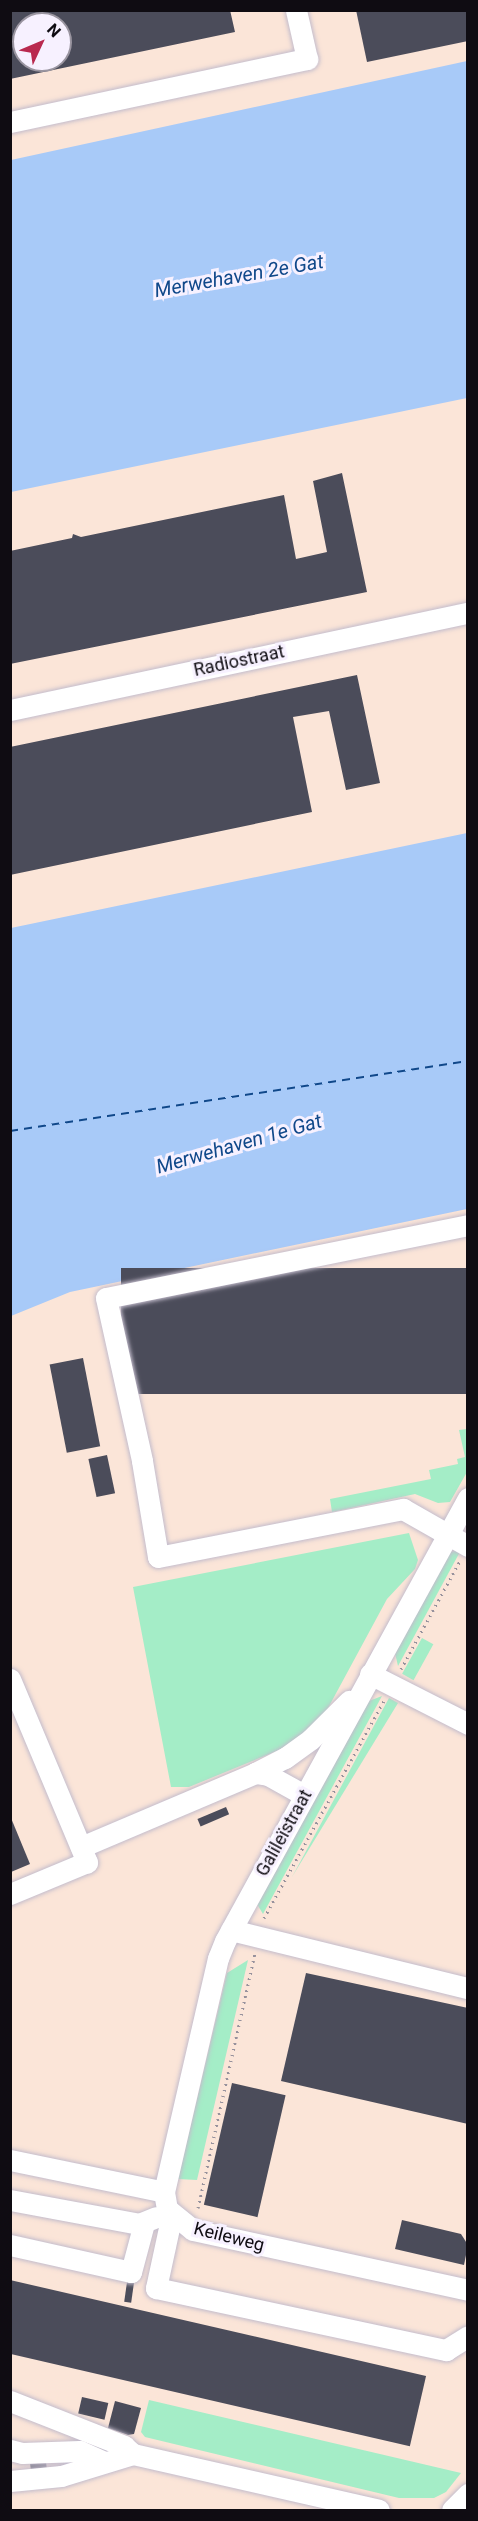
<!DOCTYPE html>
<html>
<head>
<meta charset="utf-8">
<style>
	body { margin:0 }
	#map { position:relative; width:478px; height:2521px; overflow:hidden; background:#f7f1ff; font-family:Roboto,sans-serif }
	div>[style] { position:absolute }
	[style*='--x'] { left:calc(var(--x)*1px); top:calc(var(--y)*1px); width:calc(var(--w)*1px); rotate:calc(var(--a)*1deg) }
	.industrial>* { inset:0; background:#fbe5d8 }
	.green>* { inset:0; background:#a4edc7; transform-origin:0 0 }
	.water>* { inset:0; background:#a8caf8 }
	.ferry>* { height:1.5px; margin-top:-0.75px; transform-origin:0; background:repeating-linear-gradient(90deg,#10488a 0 8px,transparent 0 14px) }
	.building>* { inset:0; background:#4b4c5a; transform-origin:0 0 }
	.path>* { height:3px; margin-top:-1.5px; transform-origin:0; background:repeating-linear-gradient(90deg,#96919c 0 1.5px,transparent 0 6px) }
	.roads { filter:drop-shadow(0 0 2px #c3bccc) drop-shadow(0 0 2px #c3bccc) }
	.minor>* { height:21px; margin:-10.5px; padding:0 10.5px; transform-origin:10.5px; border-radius:10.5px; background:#fff }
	span { translate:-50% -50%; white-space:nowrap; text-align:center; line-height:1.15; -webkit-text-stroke:6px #f7f1ff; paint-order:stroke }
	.street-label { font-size:18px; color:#0f0c12 }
	.water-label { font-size:20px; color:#10488a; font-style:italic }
	.frame { position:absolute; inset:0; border:12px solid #0f0c12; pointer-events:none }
	.north { position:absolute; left:12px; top:12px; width:60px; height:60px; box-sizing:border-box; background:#f7f1ff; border:2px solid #9a95a0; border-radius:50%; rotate:46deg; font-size:16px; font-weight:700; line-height:24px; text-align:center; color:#0f0c12 }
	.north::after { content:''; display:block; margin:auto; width:21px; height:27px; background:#b9294f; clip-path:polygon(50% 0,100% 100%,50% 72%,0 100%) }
</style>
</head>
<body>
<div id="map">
	<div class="industrial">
		<div style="clip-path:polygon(evenodd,11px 11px,467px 11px,467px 2510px,11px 2510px,11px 11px,24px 24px,60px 24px,60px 60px,24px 60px,24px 24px)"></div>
	</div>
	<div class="green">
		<div style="clip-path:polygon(467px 1429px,467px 1472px,450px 1502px,438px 1503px,415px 1494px,332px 1512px,330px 1499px,431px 1479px,429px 1470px,458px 1464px,457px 1459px,465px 1457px,459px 1430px)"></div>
		<div style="clip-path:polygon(409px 1533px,418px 1560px,415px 1569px,387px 1599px,327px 1710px,316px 1724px,284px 1748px,189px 1787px,171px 1787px,133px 1587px)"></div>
		<div style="clip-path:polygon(461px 1550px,398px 1666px,395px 1653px,450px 1552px)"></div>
		<div style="left:422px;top:1638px;width:13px;height:41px;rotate:29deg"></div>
		<div style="clip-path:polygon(382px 1696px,263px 1914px,257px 1904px,369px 1701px)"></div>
		<div style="clip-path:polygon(389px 1698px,398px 1703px,292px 1877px)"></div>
		<div style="clip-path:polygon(248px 1960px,197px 2180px,178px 2179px,227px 1973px)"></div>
		<div style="clip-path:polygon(149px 2400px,461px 2473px,446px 2492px,434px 2498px,399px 2498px,145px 2437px,141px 2432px)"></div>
	</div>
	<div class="water">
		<div style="clip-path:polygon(467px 61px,467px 398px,11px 492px,11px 160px)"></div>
		<div style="clip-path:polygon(467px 833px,467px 1209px,70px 1292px,11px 1316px,11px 928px)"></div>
	</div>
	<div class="ferry">
		<div style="--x:10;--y:1131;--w:463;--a:-8.7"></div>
	</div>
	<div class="building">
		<div style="clip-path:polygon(evenodd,10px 10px,230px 10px,235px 32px,10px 79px,10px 10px,24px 24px,60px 24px,60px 60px,24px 60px,24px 24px)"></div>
		<div style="clip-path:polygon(356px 10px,468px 10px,468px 41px,367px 62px)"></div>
		<div style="clip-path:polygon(342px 473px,367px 592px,10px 664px,10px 551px,72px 538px,73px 534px,81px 537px,284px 495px,296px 559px,327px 552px,313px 481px)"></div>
		<div style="clip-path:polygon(357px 675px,380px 783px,346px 790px,329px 711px,293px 717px,312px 812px,10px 875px,10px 747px)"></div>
		<div style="left:468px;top:1268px;width:126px;height:347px;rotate:90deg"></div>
		<div style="left:83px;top:1358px;width:90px;height:34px;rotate:79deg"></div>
		<div style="left:107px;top:1455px;width:39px;height:19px;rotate:78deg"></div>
		<div style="left:226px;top:1807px;width:8px;height:31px;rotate:67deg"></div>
		<div style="clip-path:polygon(11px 1818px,30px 1864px,11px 1872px)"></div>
		<div style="clip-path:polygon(306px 1973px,468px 2008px,468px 2124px,281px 2081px)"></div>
		<div style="left:232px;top:2083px;width:55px;height:125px;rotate:13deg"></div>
		<div style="clip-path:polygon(402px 2220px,461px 2234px,468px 2245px,464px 2265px,395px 2249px)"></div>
		<div style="left:10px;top:2280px;width:427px;height:72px;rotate:13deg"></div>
		<div style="left:127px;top:2282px;width:7px;height:20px;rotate:8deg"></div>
		<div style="left:82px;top:2397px;width:27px;height:17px;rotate:13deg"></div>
		<div style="clip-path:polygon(115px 2401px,141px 2408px,134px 2434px,128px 2435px,108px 2428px)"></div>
		<div style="left:46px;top:2462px;width:8px;height:16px;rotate:83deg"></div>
	</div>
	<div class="path">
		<div style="--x:401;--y:1669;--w:123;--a:-61.4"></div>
		<div style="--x:264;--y:1918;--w:248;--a:-61.1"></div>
		<div style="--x:198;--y:2208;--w:260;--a:-77.4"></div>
	</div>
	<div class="roads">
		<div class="minor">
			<div style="--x:10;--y:122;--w:304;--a:-12"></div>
			<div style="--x:307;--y:59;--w:50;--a:-102.7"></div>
			<div style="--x:10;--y:710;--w:468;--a:-12"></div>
			<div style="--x:468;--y:1225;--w:369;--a:168.6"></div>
			<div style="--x:106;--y:1298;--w:167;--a:77.5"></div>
			<div style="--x:142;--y:1461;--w:97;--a:80.5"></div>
			<div style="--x:158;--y:1557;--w:250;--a:-11.1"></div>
			<div style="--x:403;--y:1509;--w:75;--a:29.6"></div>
			<div style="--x:468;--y:1498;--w:505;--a:118.75"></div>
			<div style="--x:225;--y:1941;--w:18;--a:112"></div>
			<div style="--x:218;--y:1958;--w:240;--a:103"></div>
			<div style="--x:164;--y:2192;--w:17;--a:80"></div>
			<div style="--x:167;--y:2209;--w:33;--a:39"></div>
			<div style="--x:193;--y:2230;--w:281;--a:12.3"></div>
			<div style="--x:370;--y:1674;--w:110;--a:27"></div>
			<div style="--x:10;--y:1679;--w:199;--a:67.2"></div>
			<div style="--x:87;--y:1862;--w:83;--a:157.4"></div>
			<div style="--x:304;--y:1795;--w:41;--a:-150.9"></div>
			<div style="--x:268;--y:1775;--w:13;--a:-171"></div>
			<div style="--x:255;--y:1773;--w:34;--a:-27"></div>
			<div style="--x:285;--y:1758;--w:32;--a:-36"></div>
			<div style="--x:311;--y:1739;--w:54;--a:-45"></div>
			<div style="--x:81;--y:1847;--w:189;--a:-23"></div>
			<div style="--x:231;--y:1930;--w:244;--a:13.8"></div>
			<div style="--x:10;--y:2160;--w:157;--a:11.7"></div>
			<div style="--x:10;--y:2200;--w:131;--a:10.5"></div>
			<div style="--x:139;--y:2224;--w:18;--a:-22"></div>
			<div style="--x:172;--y:2214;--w:76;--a:102.2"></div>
			<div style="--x:156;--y:2288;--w:297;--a:12.1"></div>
			<div style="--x:446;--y:2350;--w:26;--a:-32"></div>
			<div style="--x:10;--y:2245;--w:124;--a:12.6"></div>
			<div style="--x:131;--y:2272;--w:51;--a:-75.1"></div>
			<div style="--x:10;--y:2401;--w:123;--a:21.5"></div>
			<div style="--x:124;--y:2446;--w:12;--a:42"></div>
			<div style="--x:133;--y:2454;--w:75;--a:163"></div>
			<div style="--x:61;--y:2476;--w:51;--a:174.4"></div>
			<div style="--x:10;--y:2450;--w:12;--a:14"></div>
			<div style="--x:22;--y:2453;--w:58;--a:-2"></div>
			<div style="--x:80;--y:2451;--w:27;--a:24"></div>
			<div style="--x:133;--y:2454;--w:252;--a:12.8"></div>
			<div style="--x:452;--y:2510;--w:23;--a:-45"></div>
		</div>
	</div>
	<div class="street-label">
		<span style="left:239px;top:661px;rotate:-12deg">Radiostraat</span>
		<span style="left:284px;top:1833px;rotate:-61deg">Galileïstraat</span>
		<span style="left:229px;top:2237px;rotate:14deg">Keileweg</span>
	</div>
	<div class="water-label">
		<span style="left:239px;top:276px;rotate:-10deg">Merwehaven 2e Gat</span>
		<span style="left:239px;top:1144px;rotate:-16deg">Merwehaven 1e Gat</span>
	</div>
	<div class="frame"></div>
	<div class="north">N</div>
</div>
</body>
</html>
